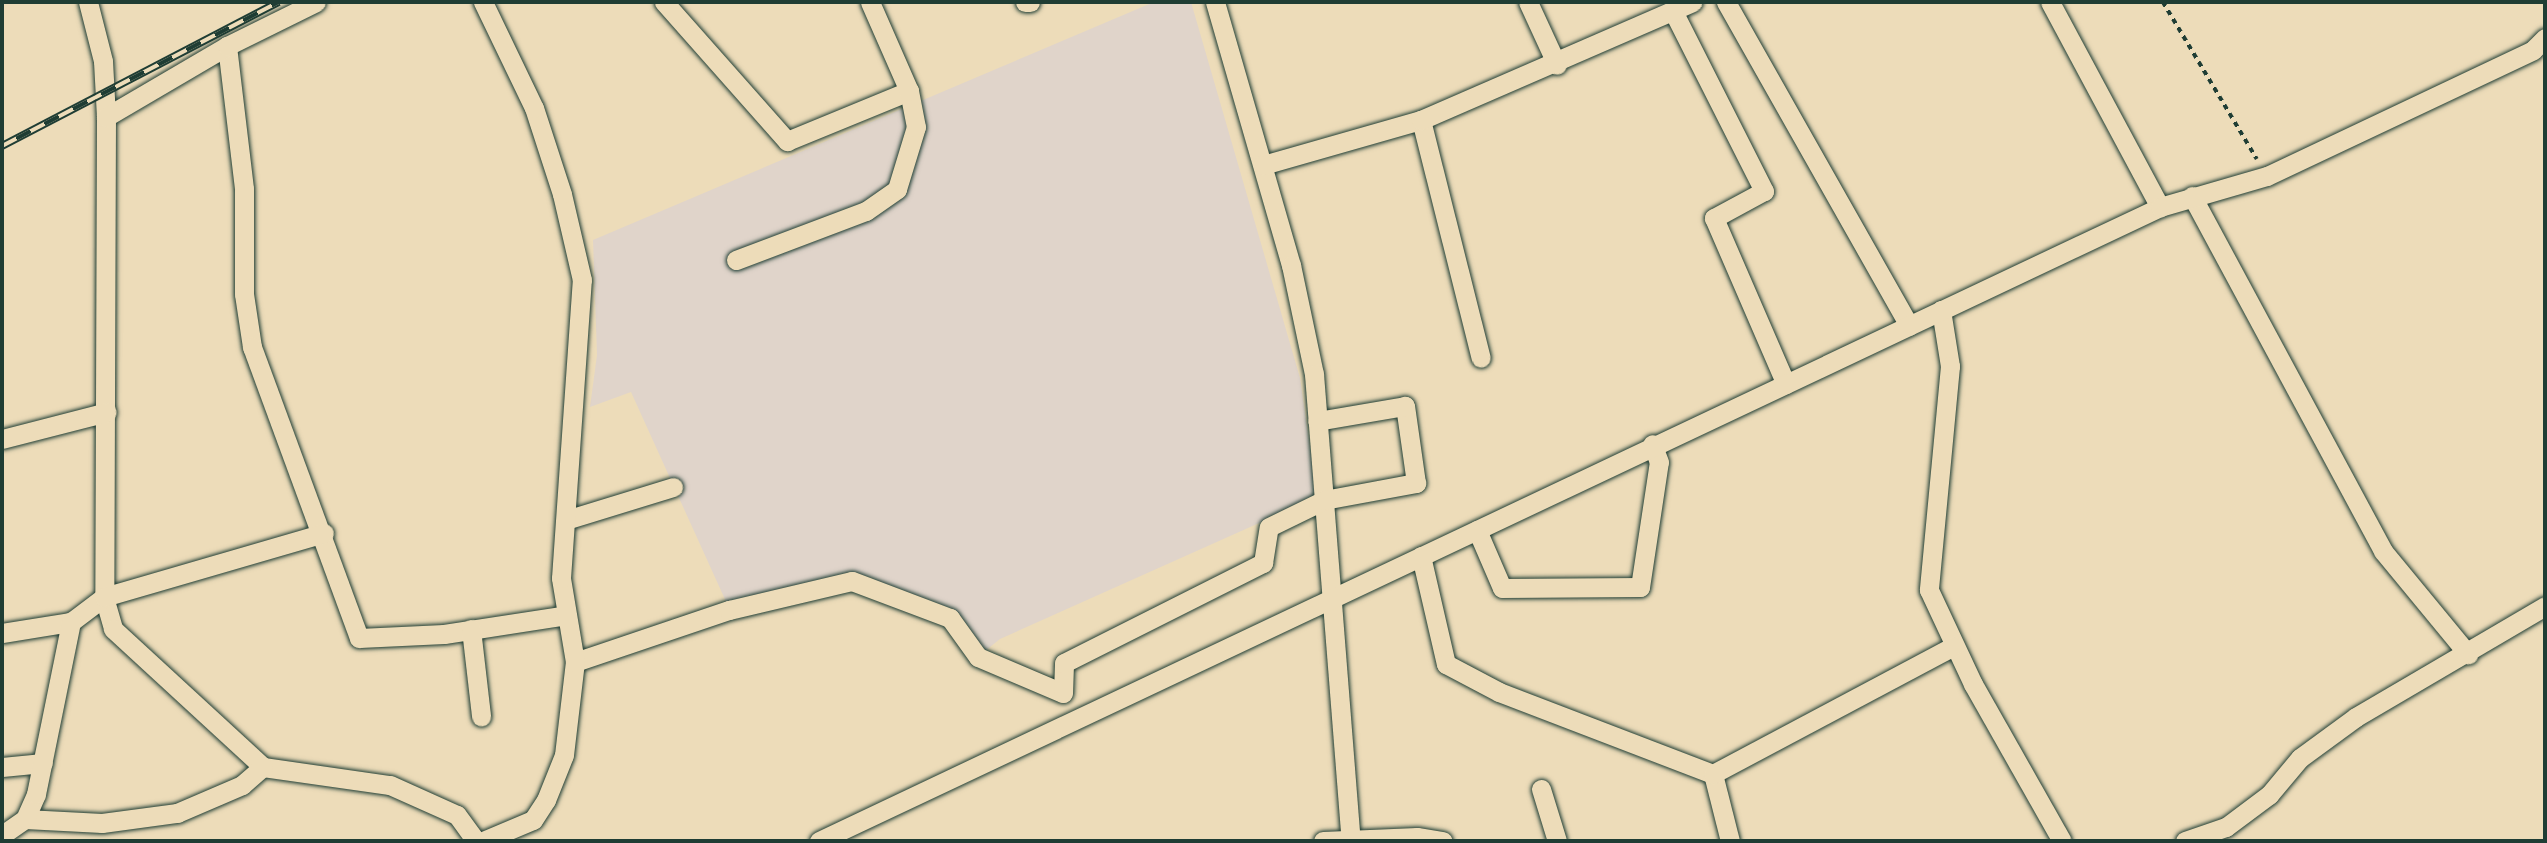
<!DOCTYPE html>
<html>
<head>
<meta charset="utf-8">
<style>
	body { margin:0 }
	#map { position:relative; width:2547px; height:843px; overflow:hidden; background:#eddcb9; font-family:"Comic Neue",sans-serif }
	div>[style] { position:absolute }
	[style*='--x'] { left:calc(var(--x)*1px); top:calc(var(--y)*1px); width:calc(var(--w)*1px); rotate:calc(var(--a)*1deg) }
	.built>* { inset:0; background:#e0d4ca }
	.path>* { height:3.5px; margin-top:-1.75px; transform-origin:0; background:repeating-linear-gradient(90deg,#1f3d34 0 5px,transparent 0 10px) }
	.roads { filter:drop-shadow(0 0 2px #1f3d34) drop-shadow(0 0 2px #1f3d34) }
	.minor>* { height:19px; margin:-9.5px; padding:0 9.5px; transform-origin:9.5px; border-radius:9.5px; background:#eddcb9 }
	.rail>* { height:8px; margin-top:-4px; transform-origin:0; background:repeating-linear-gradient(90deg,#eddcb9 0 16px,#1f3d34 0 32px); box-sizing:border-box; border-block:2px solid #1f3d34 }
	span { translate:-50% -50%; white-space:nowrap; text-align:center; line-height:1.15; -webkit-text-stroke:7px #eddcb9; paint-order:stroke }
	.frame { position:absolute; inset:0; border:4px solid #1f3d34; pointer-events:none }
</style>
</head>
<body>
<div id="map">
	<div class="built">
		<div style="clip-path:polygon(1154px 2px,1191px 2px,1300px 378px,1317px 497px,1000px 639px,980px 655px,959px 622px,853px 577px,728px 606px,631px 392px,590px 407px,597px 355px,593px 240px)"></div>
	</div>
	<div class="path">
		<div style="--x:2163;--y:2;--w:183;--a:59.1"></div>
	</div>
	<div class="roads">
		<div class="minor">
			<div style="--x:88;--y:2;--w:61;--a:75.7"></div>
			<div style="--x:103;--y:61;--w:56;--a:86.9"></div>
			<div style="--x:106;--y:117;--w:480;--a:90.2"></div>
			<div style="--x:104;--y:597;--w:33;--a:74"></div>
			<div style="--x:113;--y:629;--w:204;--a:42.6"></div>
			<div style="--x:263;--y:767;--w:128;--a:8.1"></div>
			<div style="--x:390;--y:785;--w:73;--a:24.1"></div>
			<div style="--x:457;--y:815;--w:32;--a:54"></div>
			<div style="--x:664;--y:2;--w:186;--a:48.5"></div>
			<div style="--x:787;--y:141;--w:132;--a:-22.3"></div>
			<div style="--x:1025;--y:2;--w:5;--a:0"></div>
			<div style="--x:1215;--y:2;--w:274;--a:73.9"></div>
			<div style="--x:1291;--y:265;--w:111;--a:78.1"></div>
			<div style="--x:1314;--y:374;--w:468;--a:85.5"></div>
			<div style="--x:1528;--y:2;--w:69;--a:65.3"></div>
			<div style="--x:1726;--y:2;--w:372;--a:60.5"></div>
			<div style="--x:2050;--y:2;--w:233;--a:61.8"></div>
			<div style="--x:1673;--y:11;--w:202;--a:63.2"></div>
			<div style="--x:1764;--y:191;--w:57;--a:151.6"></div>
			<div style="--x:1714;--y:218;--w:181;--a:66.6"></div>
			<div style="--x:227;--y:46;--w:144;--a:83.2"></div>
			<div style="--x:244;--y:189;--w:105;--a:90"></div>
			<div style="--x:244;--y:294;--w:54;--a:81.4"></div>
			<div style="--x:252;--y:347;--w:310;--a:69.8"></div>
			<div style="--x:359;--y:638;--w:85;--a:-2.7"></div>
			<div style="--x:444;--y:634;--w:124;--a:-8.8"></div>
			<div style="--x:106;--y:117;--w:140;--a:-30.4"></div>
			<div style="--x:227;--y:46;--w:99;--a:-26.3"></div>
			<div style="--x:1421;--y:120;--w:245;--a:75.9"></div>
			<div style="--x:1263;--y:165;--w:164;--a:-15.9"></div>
			<div style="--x:1421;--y:120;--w:296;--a:-23.5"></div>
			<div style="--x:2192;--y:196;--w:403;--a:61.7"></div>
			<div style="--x:2383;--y:551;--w:134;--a:50.5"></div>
			<div style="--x:736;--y:260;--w:139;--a:-20.7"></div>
			<div style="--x:866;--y:211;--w:38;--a:-35"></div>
			<div style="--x:897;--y:189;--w:65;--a:-73"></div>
			<div style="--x:916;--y:127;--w:37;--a:-101"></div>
			<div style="--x:909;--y:91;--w:97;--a:-113.7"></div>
			<div style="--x:1941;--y:310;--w:57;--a:80.9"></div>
			<div style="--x:1950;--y:366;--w:225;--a:95.4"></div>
			<div style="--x:1929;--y:590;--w:104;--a:64.9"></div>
			<div style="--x:1973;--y:684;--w:180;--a:60.5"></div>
			<div style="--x:2;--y:439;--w:108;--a:-14.4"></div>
			<div style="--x:566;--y:520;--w:112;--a:-17.1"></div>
			<div style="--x:1477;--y:530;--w:63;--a:66.7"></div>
			<div style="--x:1502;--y:588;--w:138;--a:-0.4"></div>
			<div style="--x:1640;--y:587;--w:126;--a:-81.4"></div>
			<div style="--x:1659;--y:462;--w:19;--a:-111"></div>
			<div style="--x:1421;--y:556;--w:111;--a:77"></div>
			<div style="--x:1446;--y:664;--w:60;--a:27.8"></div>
			<div style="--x:1499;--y:692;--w:229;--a:21"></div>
			<div style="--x:1713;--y:774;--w:69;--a:75.8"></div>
			<div style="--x:471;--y:629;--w:88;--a:83.4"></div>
			<div style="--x:2;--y:633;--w:70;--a:-9.1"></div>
			<div style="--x:71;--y:622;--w:41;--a:-37.1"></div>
			<div style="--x:104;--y:597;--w:229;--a:-16.2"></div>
			<div style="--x:575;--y:662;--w:163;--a:-18.7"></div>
			<div style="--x:729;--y:610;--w:126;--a:-13.3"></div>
			<div style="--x:852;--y:581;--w:105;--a:20.7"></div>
			<div style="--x:950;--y:618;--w:48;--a:54.3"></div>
			<div style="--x:978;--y:657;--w:92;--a:23"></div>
			<div style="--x:1063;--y:693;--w:30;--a:-88"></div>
			<div style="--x:1064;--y:663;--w:223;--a:-26.7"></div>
			<div style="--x:1263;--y:563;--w:36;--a:-81"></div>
			<div style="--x:1269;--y:527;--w:61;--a:-26.1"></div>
			<div style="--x:1324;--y:500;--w:94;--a:-10.5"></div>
			<div style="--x:1416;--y:483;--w:78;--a:-98.1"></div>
			<div style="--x:1405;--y:406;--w:89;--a:170.3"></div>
			<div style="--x:2;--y:767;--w:41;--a:-5.6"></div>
			<div style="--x:1713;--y:774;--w:273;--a:-28"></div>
			<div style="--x:1541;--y:789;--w:54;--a:72.9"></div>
			<div style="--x:25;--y:819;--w:77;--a:3"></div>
			<div style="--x:102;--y:823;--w:76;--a:-7.6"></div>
			<div style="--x:177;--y:813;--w:71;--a:-23.3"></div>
			<div style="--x:242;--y:785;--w:28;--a:-41"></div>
			<div style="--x:2;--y:835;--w:28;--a:-35"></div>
			<div style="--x:25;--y:819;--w:27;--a:-66"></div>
			<div style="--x:36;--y:794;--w:176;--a:-78.5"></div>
			<div style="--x:483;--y:841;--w:54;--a:-22.8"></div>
			<div style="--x:533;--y:820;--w:24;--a:-57"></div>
			<div style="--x:546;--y:800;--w:48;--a:-68.2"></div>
			<div style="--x:564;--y:755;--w:94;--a:-83.3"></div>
			<div style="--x:575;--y:662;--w:85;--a:-99.5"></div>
			<div style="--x:561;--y:578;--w:299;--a:-86"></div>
			<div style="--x:582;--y:280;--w:88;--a:-103.1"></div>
			<div style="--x:562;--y:194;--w:90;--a:-108"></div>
			<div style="--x:534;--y:108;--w:118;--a:-115.7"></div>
			<div style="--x:819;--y:841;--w:1483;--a:-25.3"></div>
			<div style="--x:2160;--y:207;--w:111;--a:-16.2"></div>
			<div style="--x:2267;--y:176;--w:294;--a:-25.3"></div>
			<div style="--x:2533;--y:50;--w:17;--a:-45"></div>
			<div style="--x:1323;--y:841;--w:94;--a:-2.4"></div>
			<div style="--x:1417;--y:837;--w:26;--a:9"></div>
			<div style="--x:2185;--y:841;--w:43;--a:-18.9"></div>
			<div style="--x:2226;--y:827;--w:54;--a:-36.7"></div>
			<div style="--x:2269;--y:795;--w:48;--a:-50"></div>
			<div style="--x:2300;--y:758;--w:69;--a:-36.2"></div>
			<div style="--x:2356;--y:717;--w:219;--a:-30.4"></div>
		</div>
	</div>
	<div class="rail">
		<div style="--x:2;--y:146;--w:312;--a:-27.5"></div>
	</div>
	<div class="frame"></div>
</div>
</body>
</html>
